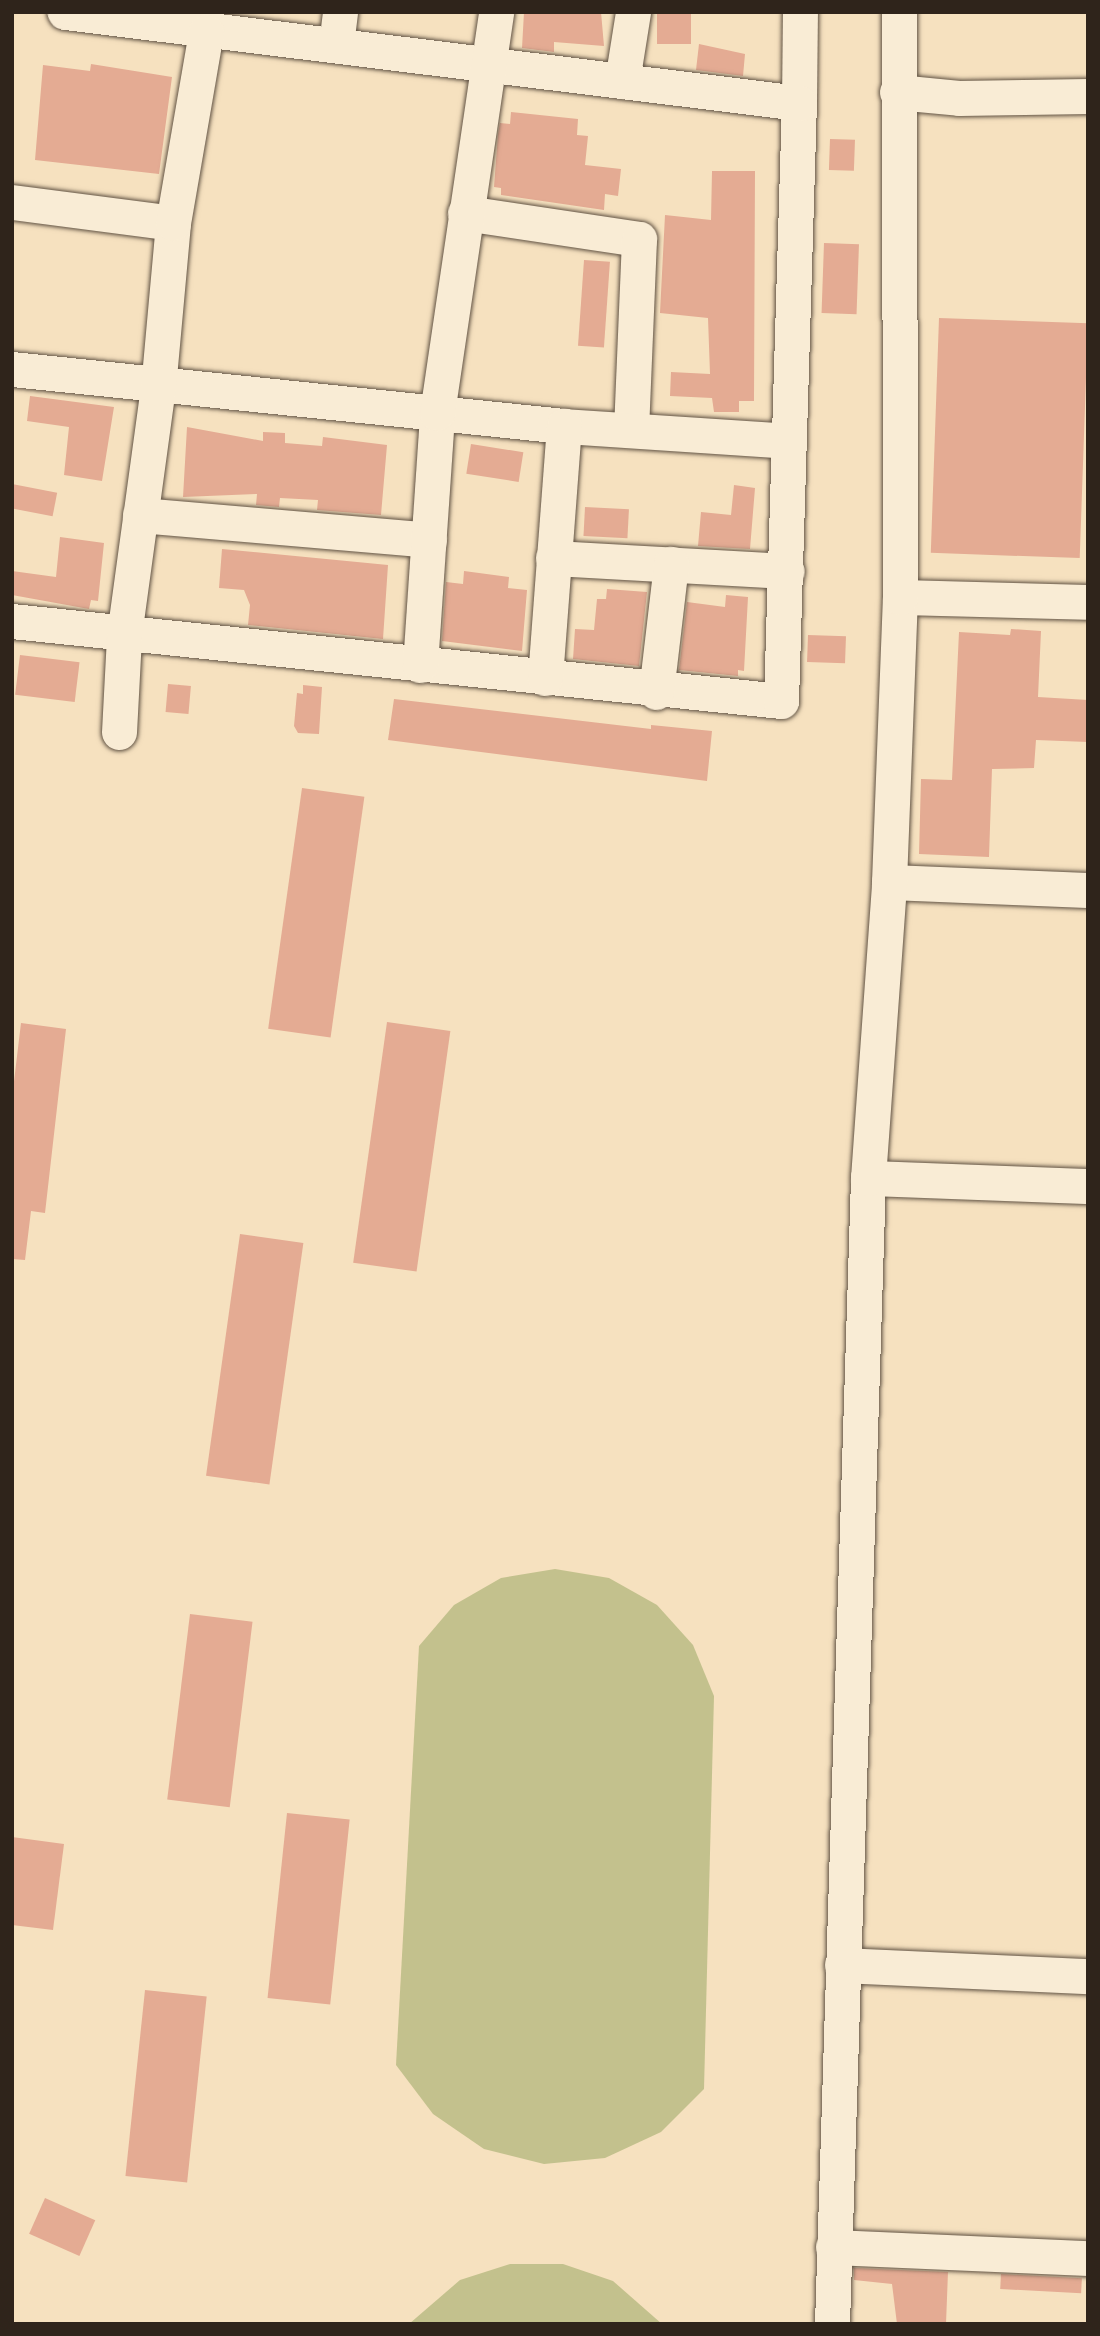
<!DOCTYPE html>
<html>
<head>
<meta charset="utf-8">
<style>
	body { margin:0 }
	#map { position:relative; width:1100px; height:2336px; overflow:hidden; background:#f6e1bf; font-family:Vollkorn,serif }
	div>[style] { position:absolute }
	[style*='--x'] { left:calc(var(--x)*1px); top:calc(var(--y)*1px); width:calc(var(--w)*1px); rotate:calc(var(--a)*1deg) }
	.green>* { inset:0; background:#c3c18d }
	.building>* { inset:0; background:#e4ab93; transform-origin:0 0 }
	.roads { filter:drop-shadow(0 0 2px #615344) drop-shadow(0 0 2px #615344) }
	.minor>* { height:35px; margin:-17.5px; padding:0 17.5px; transform-origin:17.5px; border-radius:17.5px; background:#f9ecd5 }
	span { translate:-50% -50%; white-space:nowrap; text-align:center; line-height:1.15; -webkit-text-stroke:6px #f9ecd5; paint-order:stroke }
	.frame { position:absolute; inset:0; border:14px solid #2f241b; pointer-events:none }
</style>
</head>
<body>
<div id="map">
	<div class="green">
		<div style="clip-path:polygon(555px 1569px,609px 1578px,657px 1605px,693px 1645px,714px 1696px,704px 2089px,661px 2132px,605px 2158px,544px 2164px,484px 2149px,433px 2114px,396px 2065px,419px 1646px,454px 1605px,501px 1578px)"></div>
		<div style="clip-path:polygon(510px 2264px,563px 2264px,613px 2281px,662px 2324px,409px 2324px,460px 2280px)"></div>
	</div>
	<div class="building">
		<div style="clip-path:polygon(524px 12px,601px 12px,604px 46px,554px 42px,554px 52px,522px 48px)"></div>
		<div style="left:657px;top:12px;width:34px;height:32px"></div>
		<div style="clip-path:polygon(699px 44px,745px 54px,743px 76px,696px 70px)"></div>
		<div style="clip-path:polygon(91px 64px,172px 77px,159px 174px,35px 160px,43px 65px,90px 71px)"></div>
		<div style="clip-path:polygon(511px 112px,578px 119px,577px 135px,588px 136px,585px 165px,621px 169px,618px 196px,605px 194px,604px 210px,501px 195px,501px 188px,494px 187px,498px 134px,500px 123px,510px 124px)"></div>
		<div style="left:830px;top:139px;width:25px;height:31px;rotate:2deg"></div>
		<div style="clip-path:polygon(712px 171px,755px 171px,754px 401px,739px 401px,739px 412px,714px 412px,712px 398px,670px 396px,671px 372px,710px 374px,708px 318px,660px 313px,665px 215px,711px 220px)"></div>
		<div style="left:824px;top:243px;width:35px;height:70px;rotate:2deg"></div>
		<div style="left:584px;top:260px;width:26px;height:86px;rotate:4deg"></div>
		<div style="left:939px;top:318px;width:149px;height:235px;rotate:2deg"></div>
		<div style="clip-path:polygon(30px 396px,114px 407px,102px 481px,64px 475px,69px 427px,27px 421px)"></div>
		<div style="clip-path:polygon(187px 427px,263px 441px,263px 432px,285px 433px,285px 443px,322px 446px,323px 437px,387px 445px,381px 515px,317px 510px,318px 500px,280px 498px,279px 507px,256px 505px,257px 494px,183px 497px)"></div>
		<div style="left:471px;top:444px;width:53px;height:30px;rotate:9deg"></div>
		<div style="left:12px;top:484px;width:46px;height:24px;rotate:11deg"></div>
		<div style="clip-path:polygon(734px 485px,755px 488px,750px 549px,698px 546px,701px 512px,731px 515px)"></div>
		<div style="left:585px;top:507px;width:44px;height:29px;rotate:3deg"></div>
		<div style="clip-path:polygon(60px 537px,104px 543px,98px 601px,91px 600px,89px 609px,12px 595px,12px 571px,56px 577px)"></div>
		<div style="clip-path:polygon(222px 549px,388px 565px,383px 639px,248px 625px,250px 605px,244px 590px,219px 588px)"></div>
		<div style="clip-path:polygon(464px 571px,509px 577px,508px 588px,527px 590px,522px 651px,442px 641px,446px 582px,463px 584px)"></div>
		<div style="clip-path:polygon(607px 589px,647px 592px,639px 666px,573px 659px,575px 629px,594px 630px,597px 599px,606px 599px)"></div>
		<div style="clip-path:polygon(726px 595px,748px 597px,744px 671px,738px 670px,738px 676px,679px 670px,687px 602px,725px 607px)"></div>
		<div style="clip-path:polygon(1011px 629px,1041px 631px,1038px 697px,1088px 700px,1088px 742px,1036px 740px,1034px 768px,992px 769px,989px 857px,919px 854px,921px 779px,952px 780px,959px 632px,1010px 635px)"></div>
		<div style="left:808px;top:635px;width:38px;height:27px;rotate:2deg"></div>
		<div style="left:20px;top:655px;width:60px;height:40px;rotate:7deg"></div>
		<div style="left:168px;top:684px;width:23px;height:28px;rotate:5deg"></div>
		<div style="clip-path:polygon(303px 685px,322px 687px,319px 734px,298px 733px,294px 726px,297px 693px,303px 694px)"></div>
		<div style="clip-path:polygon(394px 699px,651px 729px,651px 725px,712px 731px,707px 781px,388px 740px)"></div>
		<div style="left:302px;top:788px;width:63px;height:243px;rotate:8deg"></div>
		<div style="left:387px;top:1022px;width:64px;height:243px;rotate:8deg"></div>
		<div style="clip-path:polygon(21px 1023px,66px 1029px,45px 1213px,31px 1211px,25px 1260px,12px 1259px,12px 1098px)"></div>
		<div style="left:240px;top:1234px;width:64px;height:244px;rotate:8deg"></div>
		<div style="left:190px;top:1614px;width:63px;height:187px;rotate:7deg"></div>
		<div style="left:287px;top:1813px;width:63px;height:186px;rotate:6deg"></div>
		<div style="clip-path:polygon(12px 1837px,64px 1844px,53px 1930px,12px 1925px)"></div>
		<div style="left:145px;top:1990px;width:62px;height:187px;rotate:6deg"></div>
		<div style="left:45px;top:2198px;width:55px;height:39px;rotate:24deg"></div>
		<div style="clip-path:polygon(854px 2268px,948px 2272px,946px 2324px,897px 2324px,892px 2284px,854px 2280px)"></div>
		<div style="left:1001px;top:2274px;width:81px;height:15px;rotate:3deg"></div>
	</div>
	<div class="roads">
		<div class="minor">
			<div style="--x:336;--y:45;--w:33;--a:-83"></div>
			<div style="--x:622;--y:81;--w:70;--a:-80.9"></div>
			<div style="--x:897;--y:92;--w:62;--a:5.5"></div>
			<div style="--x:959;--y:98;--w:129;--a:-0.9"></div>
			<div style="--x:799;--y:103;--w:91;--a:-89.4"></div>
			<div style="--x:12;--y:202;--w:162;--a:7.4"></div>
			<div style="--x:465;--y:213;--w:176;--a:8.5"></div>
			<div style="--x:639;--y:239;--w:190;--a:92.4"></div>
			<div style="--x:12;--y:369;--w:555;--a:5.9"></div>
			<div style="--x:564;--y:426;--w:225;--a:3.8"></div>
			<div style="--x:140;--y:515;--w:290;--a:4.9"></div>
			<div style="--x:553;--y:558;--w:234;--a:3.2"></div>
			<div style="--x:900;--y:597;--w:188;--a:1.5"></div>
			<div style="--x:12;--y:621;--w:773;--a:5.94"></div>
			<div style="--x:781;--y:701;--w:598;--a:-88.28"></div>
			<div style="--x:799;--y:103;--w:740;--a:-172.93"></div>
			<div style="--x:420;--y:665;--w:253;--a:-86.1"></div>
			<div style="--x:437;--y:413;--w:405;--a:-81.6"></div>
			<div style="--x:545;--y:678;--w:253;--a:-85.7"></div>
			<div style="--x:656;--y:692;--w:129;--a:-83.3"></div>
			<div style="--x:119;--y:732;--w:97;--a:-87"></div>
			<div style="--x:124;--y:635;--w:249;--a:-82.2"></div>
			<div style="--x:158;--y:388;--w:166;--a:-84.8"></div>
			<div style="--x:173;--y:223;--w:194;--a:-80.2"></div>
			<div style="--x:889;--y:882;--w:199;--a:2.3"></div>
			<div style="--x:868;--y:1178;--w:220;--a:2.1"></div>
			<div style="--x:842;--y:1965;--w:246;--a:2.6"></div>
			<div style="--x:833;--y:2247;--w:255;--a:2.5"></div>
			<div style="--x:832;--y:2324;--w:1147;--a:-88.2"></div>
			<div style="--x:868;--y:1178;--w:297;--a:-85.9"></div>
			<div style="--x:889;--y:882;--w:285;--a:-87.8"></div>
			<div style="--x:900;--y:597;--w:585;--a:-90.1"></div>
		</div>
	</div>
	<div class="frame"></div>
</div>
</body>
</html>
